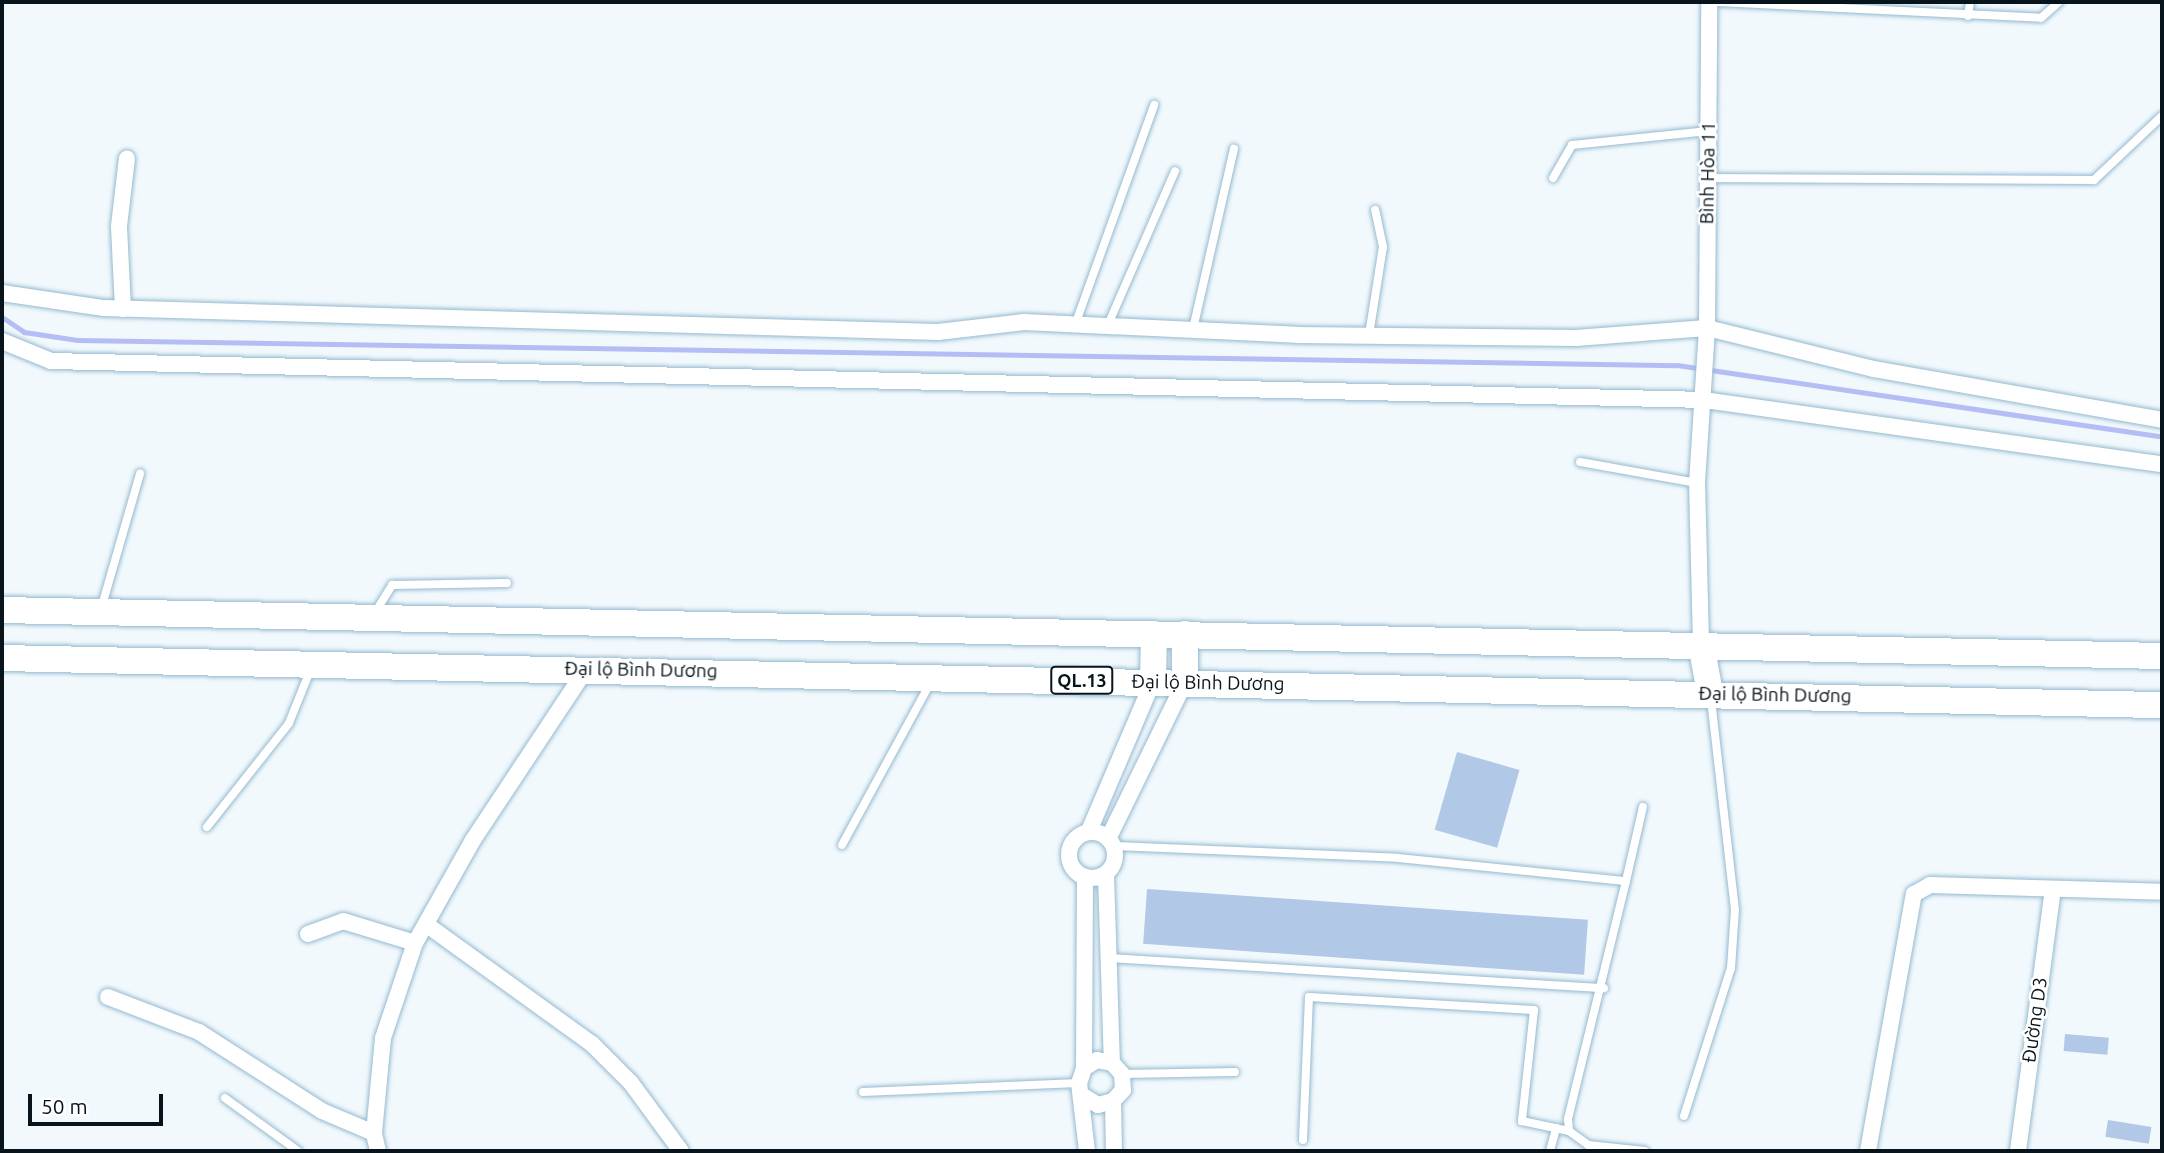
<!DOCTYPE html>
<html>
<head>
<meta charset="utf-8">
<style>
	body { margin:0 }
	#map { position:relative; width:2164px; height:1153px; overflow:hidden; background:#f1f9fd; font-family:Ubuntu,sans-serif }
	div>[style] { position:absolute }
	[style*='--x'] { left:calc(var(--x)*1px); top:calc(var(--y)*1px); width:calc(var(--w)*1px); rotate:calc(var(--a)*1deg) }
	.stream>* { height:5px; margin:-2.5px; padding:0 2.5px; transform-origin:2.5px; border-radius:2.5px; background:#b4bef5 }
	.building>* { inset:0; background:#b1c8e6; transform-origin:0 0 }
	.roads { filter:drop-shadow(0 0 2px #95b9cf) drop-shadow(0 0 2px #95b9cf) }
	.service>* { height:8px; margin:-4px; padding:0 4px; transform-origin:4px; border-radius:4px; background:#fff }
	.minor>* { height:16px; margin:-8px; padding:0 8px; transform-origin:8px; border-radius:8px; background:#fff }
	.minor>.ring { margin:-8px; padding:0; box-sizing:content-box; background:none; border:16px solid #fff; border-radius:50% }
	.trunk>* { height:26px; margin:-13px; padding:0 13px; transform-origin:13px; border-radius:13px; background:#fff }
	span { translate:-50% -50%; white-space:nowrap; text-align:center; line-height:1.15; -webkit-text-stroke:5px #fff; paint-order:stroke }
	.shield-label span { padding:2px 5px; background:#fff; border:2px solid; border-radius:5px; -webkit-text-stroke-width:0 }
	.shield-label { font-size:18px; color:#07141c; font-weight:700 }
	.street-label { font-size:19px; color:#07141c }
	.frame { position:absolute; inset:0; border:4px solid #07141c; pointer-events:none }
	.scale { position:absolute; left:28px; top:1094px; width:135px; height:32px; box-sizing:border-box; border:4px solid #07141c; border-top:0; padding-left:9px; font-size:21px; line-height:24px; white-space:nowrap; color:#07141c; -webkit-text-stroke:5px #fff; paint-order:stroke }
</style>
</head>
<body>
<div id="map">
	<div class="stream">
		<div style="--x:2;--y:317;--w:27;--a:34"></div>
		<div style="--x:24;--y:332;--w:54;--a:8.6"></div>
		<div style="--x:77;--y:340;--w:1600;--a:0.9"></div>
		<div style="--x:1677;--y:365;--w:490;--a:8.4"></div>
	</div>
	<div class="building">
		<div style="left:1457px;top:752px;width:65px;height:81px;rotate:16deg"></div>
		<div style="left:1147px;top:889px;width:442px;height:55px;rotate:4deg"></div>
		<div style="left:2065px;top:1034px;width:44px;height:17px;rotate:5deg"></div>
		<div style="left:2108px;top:1120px;width:44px;height:17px;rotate:9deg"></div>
	</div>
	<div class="roads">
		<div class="service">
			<div style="--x:1718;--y:2;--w:323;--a:2.8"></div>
			<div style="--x:2041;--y:18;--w:24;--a:-42"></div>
			<div style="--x:1968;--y:16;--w:14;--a:-82"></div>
			<div style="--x:1553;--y:178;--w:38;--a:-60"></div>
			<div style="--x:1572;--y:145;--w:137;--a:-5.9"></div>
			<div style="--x:1707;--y:178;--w:387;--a:0.3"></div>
			<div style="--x:2094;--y:180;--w:93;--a:-43.3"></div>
			<div style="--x:1075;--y:325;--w:234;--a:-70.2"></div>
			<div style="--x:1107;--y:327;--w:170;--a:-66.4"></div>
			<div style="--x:1193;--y:329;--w:185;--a:-77.2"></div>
			<div style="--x:1369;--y:335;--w:89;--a:-81"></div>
			<div style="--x:1383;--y:247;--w:38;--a:-102"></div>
			<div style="--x:1580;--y:462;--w:119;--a:10.2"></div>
			<div style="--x:101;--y:609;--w:141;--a:-73.9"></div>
			<div style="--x:376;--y:611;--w:31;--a:-58"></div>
			<div style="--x:392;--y:585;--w:115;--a:-1"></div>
			<div style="--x:207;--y:827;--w:132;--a:-51.7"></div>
			<div style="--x:289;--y:723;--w:56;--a:-68"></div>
			<div style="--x:842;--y:845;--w:186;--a:-61.4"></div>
			<div style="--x:1115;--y:846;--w:283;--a:2.4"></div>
			<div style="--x:1398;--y:858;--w:229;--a:5.8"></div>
			<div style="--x:1626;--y:881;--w:245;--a:103.7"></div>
			<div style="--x:1568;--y:1119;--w:12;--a:85"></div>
			<div style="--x:1569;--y:1131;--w:24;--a:36"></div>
			<div style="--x:1588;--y:1145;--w:57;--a:6"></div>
			<div style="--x:1626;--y:881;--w:76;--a:-77.1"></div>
			<div style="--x:1109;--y:958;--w:496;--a:3.5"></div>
			<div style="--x:1122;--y:1074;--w:113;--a:-1"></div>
			<div style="--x:863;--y:1092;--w:216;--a:-2.4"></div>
			<div style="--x:225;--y:1098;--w:90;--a:36"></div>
			<div style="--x:1684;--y:1116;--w:155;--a:-72.4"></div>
			<div style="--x:1731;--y:968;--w:58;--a:-86.1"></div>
			<div style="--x:1735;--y:910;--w:211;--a:-96.5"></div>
			<div style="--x:1303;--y:1140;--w:143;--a:-87.6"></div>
			<div style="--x:1309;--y:997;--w:225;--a:3.3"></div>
			<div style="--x:1534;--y:1010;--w:112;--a:96.2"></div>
			<div style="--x:1522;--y:1121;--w:48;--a:12"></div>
			<div style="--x:1550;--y:1151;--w:24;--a:-75"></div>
		</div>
		<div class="minor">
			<div style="--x:2;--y:293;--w:103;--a:8.4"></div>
			<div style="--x:104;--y:308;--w:834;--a:1.65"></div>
			<div style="--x:938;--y:332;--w:87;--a:-6.6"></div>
			<div style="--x:1024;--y:322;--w:273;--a:2.7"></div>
			<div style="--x:1297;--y:335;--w:279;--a:0.6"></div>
			<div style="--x:1576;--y:338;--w:131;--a:-4.4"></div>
			<div style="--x:1707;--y:328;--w:172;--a:13.8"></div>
			<div style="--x:1874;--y:369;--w:292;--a:10"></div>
			<div style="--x:123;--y:309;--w:83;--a:-92.8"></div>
			<div style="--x:119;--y:226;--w:68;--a:-83.3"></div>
			<div style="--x:2;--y:341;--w:53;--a:22.2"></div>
			<div style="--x:51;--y:361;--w:1653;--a:1.35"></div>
			<div style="--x:1704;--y:400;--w:462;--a:8"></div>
			<div style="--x:1701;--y:644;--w:161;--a:-91.4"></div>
			<div style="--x:1697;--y:483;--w:155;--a:-86.3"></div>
			<div style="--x:1707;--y:328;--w:326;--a:-89.6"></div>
			<div style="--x:1089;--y:831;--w:163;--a:-66.9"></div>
			<div class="ring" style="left:1069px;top:832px;width:30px;height:30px"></div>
			<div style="--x:1109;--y:837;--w:173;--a:-63.9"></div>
			<div style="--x:1106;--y:875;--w:188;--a:88.2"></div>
			<div style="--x:427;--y:925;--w:203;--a:35.8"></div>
			<div style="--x:592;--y:1044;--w:55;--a:45"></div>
			<div style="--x:631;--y:1083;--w:84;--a:53.7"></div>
			<div style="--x:308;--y:934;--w:37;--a:-20"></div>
			<div style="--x:343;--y:921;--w:75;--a:17"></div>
			<div style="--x:108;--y:997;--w:97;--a:21"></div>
			<div style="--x:199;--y:1032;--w:146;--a:32.7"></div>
			<div style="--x:322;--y:1111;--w:56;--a:22.9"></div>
			<div style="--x:1084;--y:1068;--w:191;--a:-89.7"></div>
			<div style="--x:1085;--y:1097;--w:15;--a:32"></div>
			<div style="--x:1098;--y:1105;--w:16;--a:-15"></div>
			<div style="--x:1113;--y:1101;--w:15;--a:-48"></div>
			<div style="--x:1123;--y:1090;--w:16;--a:-94"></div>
			<div style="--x:1122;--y:1074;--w:15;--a:-132"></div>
			<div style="--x:1112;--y:1063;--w:15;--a:-169"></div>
			<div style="--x:1097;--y:1060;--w:15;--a:148"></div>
			<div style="--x:1084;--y:1068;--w:16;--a:108"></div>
			<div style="--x:1079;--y:1083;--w:68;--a:83.3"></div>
			<div style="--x:1113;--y:1101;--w:50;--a:88.9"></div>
			<div style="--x:378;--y:1151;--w:18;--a:-103"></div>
			<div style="--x:374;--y:1133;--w:95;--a:-84.6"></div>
			<div style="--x:383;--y:1038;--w:100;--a:-71.4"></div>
			<div style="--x:415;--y:943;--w:118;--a:-60.6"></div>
			<div style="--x:473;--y:840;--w:206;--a:-56.5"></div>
			<div style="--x:1868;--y:1151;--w:261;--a:-79.9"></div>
			<div style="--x:1914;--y:894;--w:18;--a:-29"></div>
			<div style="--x:1930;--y:885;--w:232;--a:1.7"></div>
			<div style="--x:2018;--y:1151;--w:264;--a:-82.4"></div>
		</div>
		<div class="trunk">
			<div style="--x:2;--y:610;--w:2160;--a:1.22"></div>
			<div style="--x:1185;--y:634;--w:48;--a:90"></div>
			<div style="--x:1701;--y:644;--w:50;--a:79.6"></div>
			<div style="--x:2;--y:658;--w:2161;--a:1.25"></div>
			<div style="--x:1153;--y:681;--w:47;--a:-88.8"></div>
		</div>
	</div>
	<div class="shield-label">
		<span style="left:1082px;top:680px">QL.13</span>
	</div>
	<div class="street-label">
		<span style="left:1708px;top:173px;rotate:-89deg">Bình Hòa 11</span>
		<span style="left:641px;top:670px;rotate:1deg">Đại lộ Bình Dương</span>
		<span style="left:1208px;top:683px;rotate:1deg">Đại lộ Bình Dương</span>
		<span style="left:1775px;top:695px;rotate:1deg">Đại lộ Bình Dương</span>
		<span style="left:2035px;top:1020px;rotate:-82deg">Đường D3</span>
	</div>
	<div class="frame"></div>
	<div class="scale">50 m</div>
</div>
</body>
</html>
